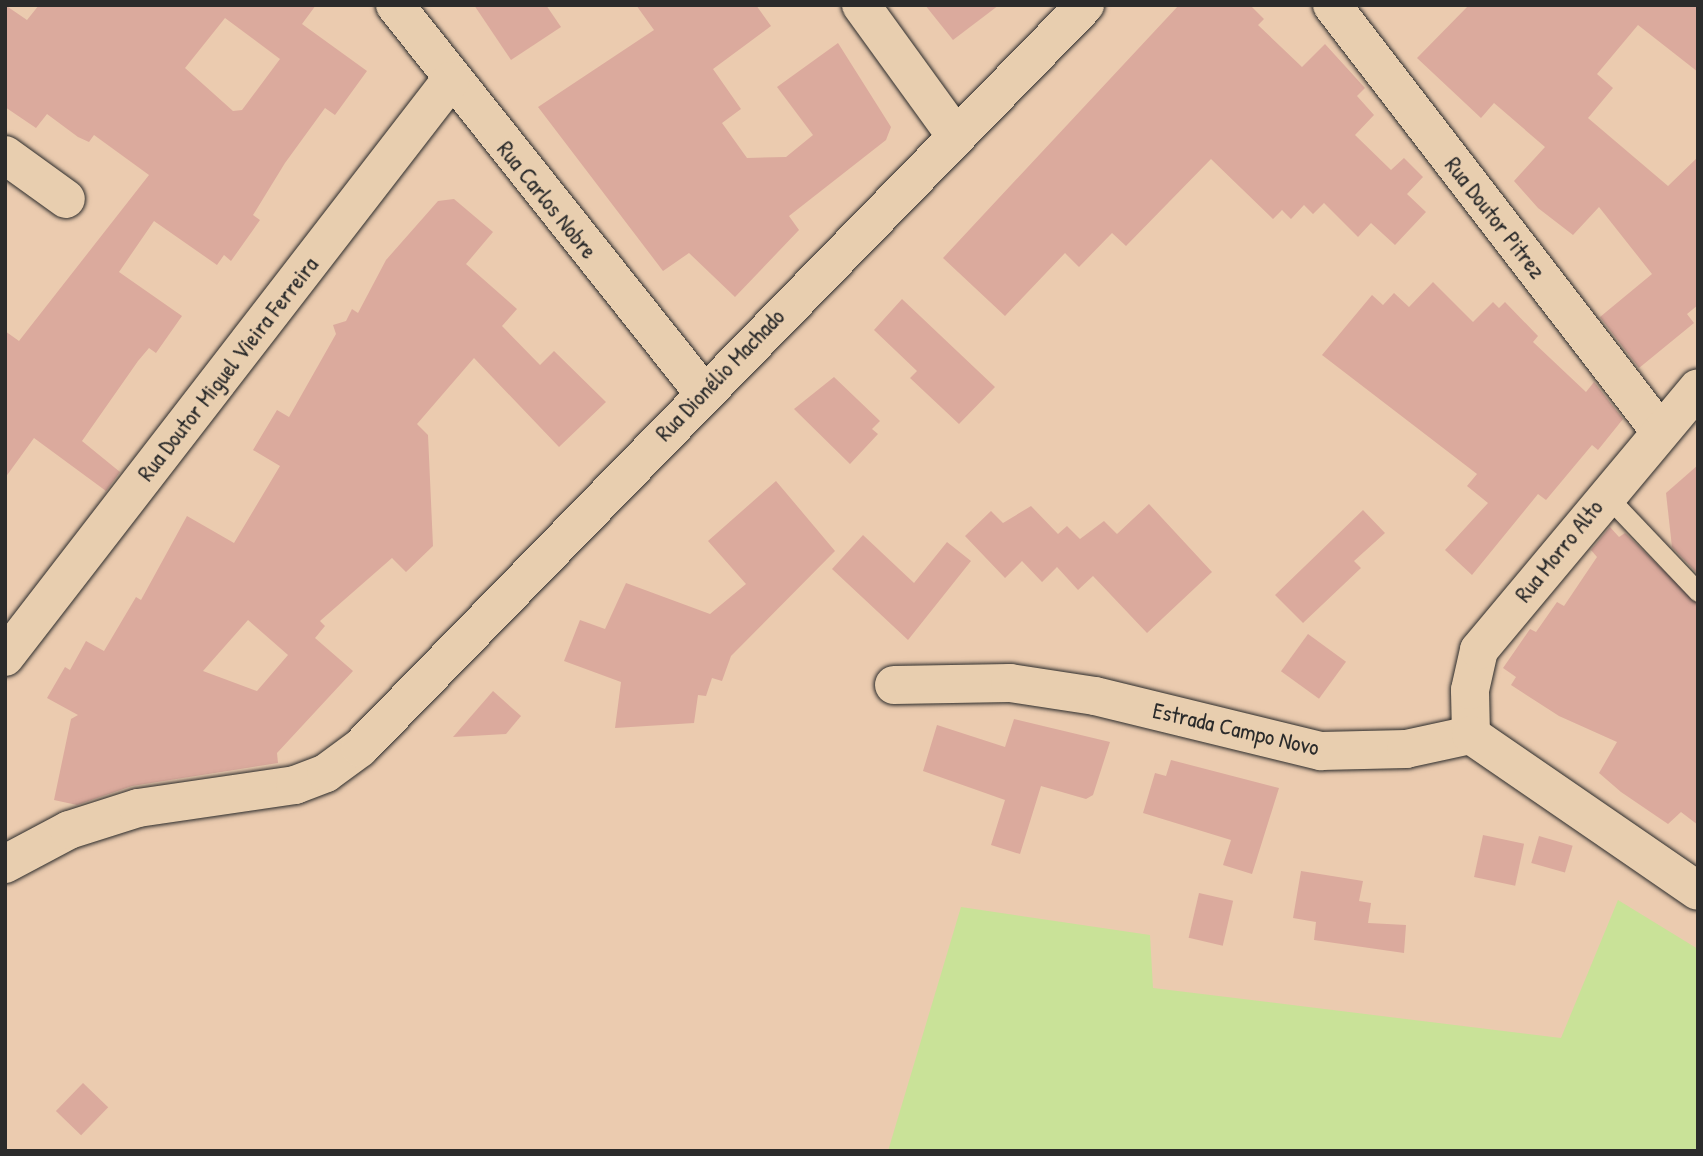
<!DOCTYPE html>
<html>
<head>
<meta charset="utf-8">
<style>
	body { margin:0 }
	#map { position:relative; width:1703px; height:1156px; overflow:hidden; background:#ebcbaf; font-family:"Patrick Hand",sans-serif }
	div>[style] { position:absolute }
	[style*='--x'] { left:calc(var(--x)*1px); top:calc(var(--y)*1px); width:calc(var(--w)*1px); rotate:calc(var(--a)*1deg) }
	.green>* { inset:0; background:#c9e298 }
	.building>* { inset:0; background:#dbaa9d; transform-origin:0 0 }
	.roads { filter:drop-shadow(0 0 2px #2b2b2b) drop-shadow(0 0 2px #2b2b2b) }
	.lane>* { height:19px; margin:-9.5px; padding:0 9.5px; transform-origin:9.5px; border-radius:9.5px; background:#e8ceaf }
	.street>* { height:38px; margin:-19px; padding:0 19px; transform-origin:19px; border-radius:19px; background:#e8ceaf }
	.secondary>* { height:38px; margin:-19px; padding:0 19px; transform-origin:19px; border-radius:19px; background:#e8ceaf }
	span { translate:-50% -50%; white-space:nowrap; text-align:center; line-height:1.15; -webkit-text-stroke:5px #e8ceaf; paint-order:stroke }
	.street-label { font-size:23px; color:#2b2b2b }
	.frame { position:absolute; inset:0; border:7px solid #2b2b2b; pointer-events:none }
</style>
</head>
<body>
<div id="map">
	<div class="green">
		<div style="clip-path:polygon(1618px 900px,1698px 949px,1698px 1151px,888px 1151px,961px 907px,1150px 935px,1153px 988px,1561px 1038px)"></div>
	</div>
	<div class="building">
		<div style="clip-path:polygon(evenodd,5px 5px,27px 20px,39px 5px,316px 5px,302px 24px,367px 71px,335px 115px,325px 108px,285px 163px,253px 215px,260px 220px,231px 261px,224px 255px,217px 265px,154px 221px,119px 272px,182px 316px,156px 353px,149px 348px,138px 361px,82px 441px,120px 472px,106px 491px,34px 438px,5px 478px,5px 331px,19px 341px,149px 175px,94px 135px,89px 142px,78px 137px,47px 114px,36px 128px,5px 107px,5px 5px,225px 18px,280px 59px,242px 110px,233px 111px,185px 68px,225px 18px)"></div>
		<div style="clip-path:polygon(474px 5px,546px 5px,561px 27px,511px 60px)"></div>
		<div style="clip-path:polygon(636px 5px,756px 5px,771px 26px,713px 69px,741px 109px,722px 123px,747px 158px,786px 157px,813px 135px,777px 87px,838px 43px,891px 127px,886px 140px,789px 216px,799px 230px,735px 297px,689px 253px,663px 271px,538px 107px,654px 30px)"></div>
		<div style="clip-path:polygon(925px 5px,999px 5px,953px 40px)"></div>
		<div style="clip-path:polygon(1179px 5px,1250px 5px,1264px 19px,1258px 25px,1302px 67px,1325px 44px,1365px 88px,1357px 96px,1374px 115px,1355px 135px,1391px 170px,1404px 158px,1423px 177px,1407px 194px,1426px 212px,1395px 245px,1371px 223px,1358px 237px,1324px 203px,1313px 214px,1304px 205px,1291px 219px,1282px 210px,1273px 219px,1211px 159px,1126px 246px,1112px 233px,1079px 267px,1065px 253px,1005px 316px,943px 258px)"></div>
		<div style="clip-path:polygon(1469px 5px,1698px 5px,1698px 72px,1638px 25px,1597px 74px,1613px 88px,1588px 118px,1668px 186px,1698px 157px,1698px 305px,1687px 314px,1694px 323px,1639px 368px,1600px 317px,1652px 274px,1599px 207px,1573px 235px,1538px 208px,1514px 181px,1545px 147px,1494px 103px,1481px 118px,1417px 58px)"></div>
		<div style="clip-path:polygon(evenodd,454px 199px,493px 232px,466px 264px,517px 309px,502px 326px,540px 365px,554px 351px,606px 402px,559px 447px,474px 358px,417px 424px,428px 435px,433px 546px,406px 572px,392px 558px,320px 621px,325px 626px,315px 638px,353px 671px,277px 753px,278px 763px,132px 786px,77px 805px,54px 800px,71px 719px,78px 715px,47px 698px,65px 667px,70px 670px,86px 641px,104px 651px,136px 597px,141px 600px,187px 516px,234px 543px,280px 466px,253px 450px,277px 410px,289px 417px,336px 334px,333px 325px,346px 321px,352px 309px,358px 313px,386px 260px,438px 201px,454px 199px,248px 620px,288px 655px,257px 691px,203px 671px,248px 620px)"></div>
		<div style="clip-path:polygon(1433px 282px,1473px 322px,1493px 302px,1499px 308px,1505px 302px,1538px 336px,1533px 342px,1586px 392px,1594px 382px,1623px 419px,1598px 450px,1592px 445px,1546px 500px,1538px 494px,1472px 575px,1445px 550px,1488px 503px,1467px 486px,1477px 474px,1322px 355px,1372px 295px,1383px 305px,1394px 293px,1409px 307px)"></div>
		<div style="clip-path:polygon(902px 299px,995px 387px,959px 424px,910px 378px,917px 371px,874px 330px)"></div>
		<div style="clip-path:polygon(834px 377px,880px 421px,872px 429px,878px 434px,850px 464px,794px 409px)"></div>
		<div style="clip-path:polygon(1698px 465px,1698px 574px,1672px 547px,1666px 493px)"></div>
		<div style="clip-path:polygon(776px 481px,835px 551px,731px 656px,722px 681px,712px 678px,706px 696px,698px 695px,694px 723px,615px 728px,621px 682px,564px 661px,580px 620px,605px 629px,626px 583px,710px 614px,746px 584px,708px 541px)"></div>
		<div style="clip-path:polygon(1149px 504px,1212px 572px,1147px 633px,1093px 576px,1078px 590px,1057px 567px,1042px 582px,1022px 561px,1005px 578px,965px 536px,991px 511px,1003px 523px,1031px 506px,1058px 534px,1067px 526px,1080px 539px,1104px 521px,1117px 534px)"></div>
		<div style="clip-path:polygon(1363px 510px,1385px 533px,1354px 561px,1361px 568px,1303px 623px,1275px 595px)"></div>
		<div style="clip-path:polygon(1610px 527px,1619px 537px,1625px 533px,1698px 604px,1698px 825px,1681px 812px,1668px 824px,1621px 792px,1599px 773px,1617px 742px,1559px 716px,1511px 685px,1516px 677px,1503px 668px,1530px 629px,1536px 632px,1557px 602px,1564px 606px,1597px 557px,1591px 550px)"></div>
		<div style="clip-path:polygon(863px 535px,914px 583px,947px 542px,971px 561px,908px 640px,832px 569px)"></div>
		<div style="left:1308px;top:634px;width:47px;height:46px;rotate:36deg"></div>
		<div style="clip-path:polygon(493px 691px,521px 716px,506px 734px,453px 737px)"></div>
		<div style="clip-path:polygon(1014px 719px,1110px 742px,1093px 795px,1086px 799px,1041px 786px,1020px 854px,991px 845px,1005px 800px,923px 771px,937px 725px,1005px 747px)"></div>
		<div style="clip-path:polygon(1171px 760px,1279px 788px,1252px 874px,1223px 865px,1231px 840px,1143px 813px,1155px 773px,1166px 776px)"></div>
		<div style="left:1483px;top:835px;width:42px;height:43px;rotate:12deg"></div>
		<div style="left:1539px;top:836px;width:35px;height:28px;rotate:16deg"></div>
		<div style="clip-path:polygon(1301px 871px,1363px 881px,1359px 901px,1371px 903px,1368px 923px,1406px 925px,1404px 953px,1314px 940px,1316px 922px,1293px 918px)"></div>
		<div style="left:1199px;top:893px;width:35px;height:46px;rotate:13deg"></div>
		<div style="left:83px;top:1083px;width:35px;height:39px;rotate:44deg"></div>
	</div>
	<div class="roads">
		<div class="lane">
			<div style="--x:1605;--y:494;--w:135;--a:46.5"></div>
		</div>
		<div class="street">
			<div style="--x:395;--y:5;--w:495;--a:51.5"></div>
			<div style="--x:861;--y:5;--w:162;--a:54.1"></div>
			<div style="--x:1332;--y:5;--w:536;--a:52.42"></div>
			<div style="--x:5;--y:155;--w:75;--a:35.8"></div>
			<div style="--x:5;--y:657;--w:728;--a:-52.31"></div>
			<div style="--x:894;--y:685;--w:116;--a:-1"></div>
			<div style="--x:1010;--y:683;--w:86;--a:8.7"></div>
			<div style="--x:1095;--y:696;--w:233;--a:13.7"></div>
			<div style="--x:1321;--y:751;--w:85;--a:-1.3"></div>
			<div style="--x:1406;--y:749;--w:66;--a:-12.2"></div>
			<div style="--x:1471;--y:735;--w:45;--a:-91.3"></div>
			<div style="--x:1470;--y:690;--w:41;--a:-77.3"></div>
			<div style="--x:1479;--y:650;--w:341;--a:-50.1"></div>
			<div style="--x:5;--y:864;--w:72;--a:-28"></div>
			<div style="--x:69;--y:830;--w:72;--a:-17.7"></div>
			<div style="--x:138;--y:808;--w:159;--a:-8.3"></div>
			<div style="--x:295;--y:785;--w:33;--a:-21"></div>
			<div style="--x:326;--y:773;--w:42;--a:-36.3"></div>
			<div style="--x:360;--y:748;--w:1038;--a:-45.7"></div>
		</div>
		<div class="secondary">
			<div style="--x:1471;--y:735;--w:275;--a:34.5"></div>
		</div>
	</div>
	<div class="street-label">
		<span style="left:547px;top:200px;rotate:51deg">Rua Carlos Nobre</span>
		<span style="left:1495px;top:218px;rotate:52deg">Rua Doutor Pitrez</span>
		<span style="left:228px;top:369px;rotate:-52deg">Rua Doutor Miguel Vieira Ferreira</span>
		<span style="left:720px;top:375px;rotate:-46deg">Rua Dionélio Machado</span>
		<span style="left:1559px;top:551px;rotate:-51deg">Rua Morro Alto</span>
		<span style="left:1236px;top:729px;rotate:13deg">Estrada Campo Novo</span>
	</div>
	<div class="frame"></div>
</div>
</body>
</html>
